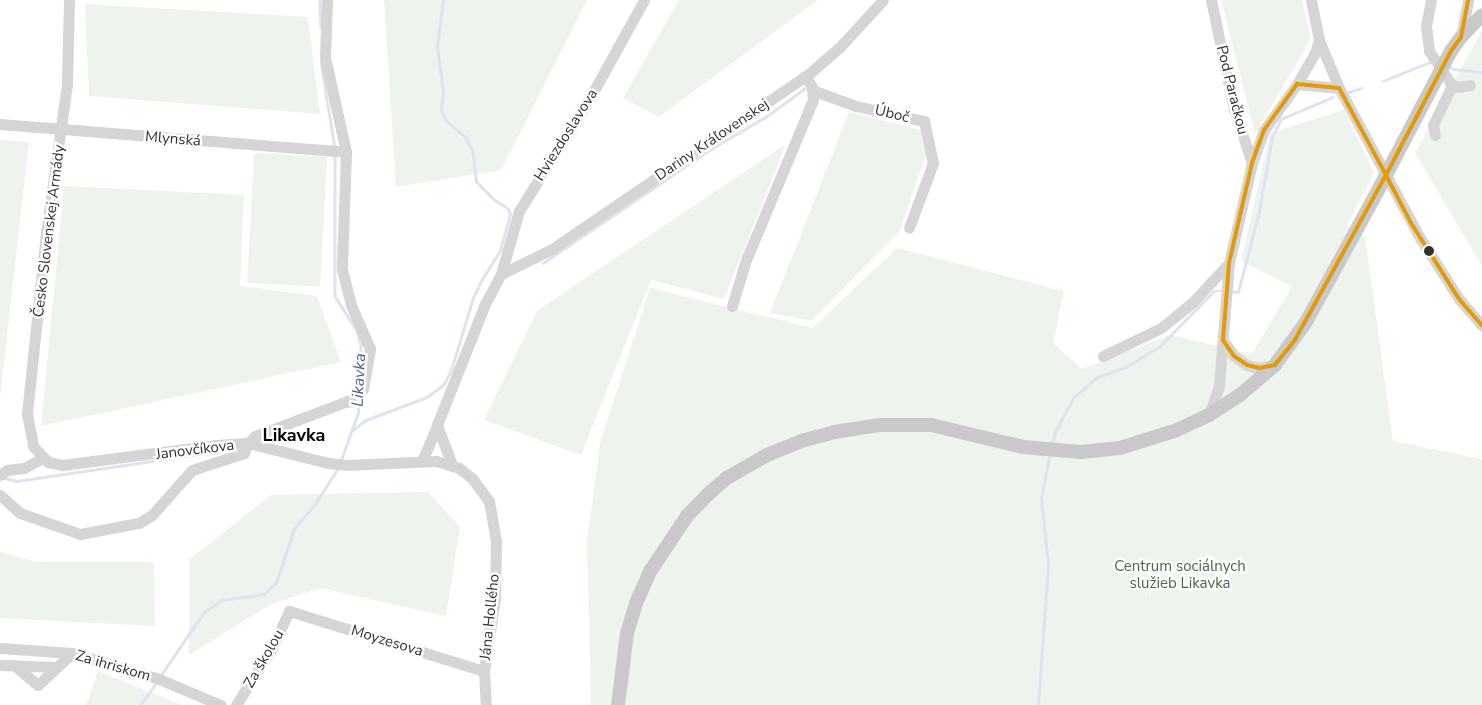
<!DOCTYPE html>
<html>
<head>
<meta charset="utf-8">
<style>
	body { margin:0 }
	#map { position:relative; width:1482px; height:705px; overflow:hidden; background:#fff; font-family:"Nunito Sans",sans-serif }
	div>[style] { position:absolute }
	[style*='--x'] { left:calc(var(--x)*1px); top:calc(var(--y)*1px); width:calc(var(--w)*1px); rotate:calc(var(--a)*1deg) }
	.green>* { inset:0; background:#eef3ed; transform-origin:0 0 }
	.stream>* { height:2.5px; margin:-1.25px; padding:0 1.25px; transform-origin:1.25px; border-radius:1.25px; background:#dde4f0 }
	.minor>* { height:11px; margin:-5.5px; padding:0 5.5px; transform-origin:5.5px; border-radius:5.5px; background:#d5d5d5 }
	.major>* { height:14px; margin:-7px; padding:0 7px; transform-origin:7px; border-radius:7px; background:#c9c9c9 }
	.major-bridge>* { height:14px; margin:-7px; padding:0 7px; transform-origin:7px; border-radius:7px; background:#c9c9c9 }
	.bus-1>* { height:4px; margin:-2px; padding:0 2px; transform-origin:2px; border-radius:2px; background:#e39a05 }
	.dots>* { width:14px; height:14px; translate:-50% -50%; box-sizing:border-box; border:2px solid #fff; border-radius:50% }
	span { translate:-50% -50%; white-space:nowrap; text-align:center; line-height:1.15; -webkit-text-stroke:5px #fff; paint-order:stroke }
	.street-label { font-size:15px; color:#313131 }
	.park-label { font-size:15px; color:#4b6942 }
	.water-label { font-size:16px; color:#45618d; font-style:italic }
	.quarter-label { font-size:18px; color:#000; font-weight:700 }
</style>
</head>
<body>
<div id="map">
	<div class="green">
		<div style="clip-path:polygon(384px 0,587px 0,501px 170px,396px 187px)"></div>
		<div style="clip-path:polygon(679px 0,818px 0,659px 117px,623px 98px)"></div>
		<div style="clip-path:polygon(1221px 0,1302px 0,1311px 39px,1255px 134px)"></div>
		<div style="clip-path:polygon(85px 4px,308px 17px,320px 114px,89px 96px)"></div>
		<div style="clip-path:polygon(1482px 30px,1482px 266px,1415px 153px)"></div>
		<div style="clip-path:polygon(1344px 110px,1374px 173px,1347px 225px,1365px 236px,1393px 441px,1482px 459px,1482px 705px,591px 705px,587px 542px,600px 443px,650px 288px,813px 328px,897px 248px,1064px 291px,1053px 343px,1082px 369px,1170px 335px,1252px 354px,1292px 286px,1241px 261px,1270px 133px)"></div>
		<div style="clip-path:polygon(849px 112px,933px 133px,900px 231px,811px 321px,770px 313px)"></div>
		<div style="clip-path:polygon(0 140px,29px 142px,0 398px)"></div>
		<div style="clip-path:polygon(786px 144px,724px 299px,651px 280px,581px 455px,484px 420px,537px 311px)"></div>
		<div style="left:254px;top:153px;width:73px;height:130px;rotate:3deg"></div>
		<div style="clip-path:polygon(64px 186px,244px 195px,240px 286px,317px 296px,341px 362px,41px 426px)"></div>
		<div style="clip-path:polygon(428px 492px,460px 527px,446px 616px,321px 588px,271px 604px,189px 655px,189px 560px,271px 495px)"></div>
		<div style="clip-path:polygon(0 552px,37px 562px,154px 562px,155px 626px,0 618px)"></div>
		<div style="clip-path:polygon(98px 671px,182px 705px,86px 705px)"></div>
	</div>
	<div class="stream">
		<div style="--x:320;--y:0;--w:27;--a:88"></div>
		<div style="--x:321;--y:62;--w:87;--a:80.8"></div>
		<div style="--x:1448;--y:66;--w:7;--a:27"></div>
		<div style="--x:1454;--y:69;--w:28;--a:6"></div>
		<div style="--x:1383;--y:81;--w:53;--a:-22.2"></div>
		<div style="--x:1349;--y:92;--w:13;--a:-18"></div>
		<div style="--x:335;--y:154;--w:142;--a:90"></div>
		<div style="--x:335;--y:296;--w:41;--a:57.8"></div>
		<div style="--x:357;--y:331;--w:15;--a:74"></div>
		<div style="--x:361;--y:345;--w:34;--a:93"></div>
		<div style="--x:543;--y:263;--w:203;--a:-34.2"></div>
		<div style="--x:711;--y:149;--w:65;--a:-30.5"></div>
		<div style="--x:767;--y:116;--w:46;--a:-36.1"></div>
		<div style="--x:1229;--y:291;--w:9;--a:6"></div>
		<div style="--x:1238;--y:292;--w:83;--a:-75.3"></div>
		<div style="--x:1259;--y:212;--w:76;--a:-80.2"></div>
		<div style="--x:1272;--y:137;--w:20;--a:-63"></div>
		<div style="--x:1281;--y:119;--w:56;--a:-22.9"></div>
		<div style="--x:347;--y:406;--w:11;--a:-5"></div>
		<div style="--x:353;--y:430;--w:16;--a:-38"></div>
		<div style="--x:366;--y:420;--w:65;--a:-20.7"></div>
		<div style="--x:427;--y:397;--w:21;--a:-37"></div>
		<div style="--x:444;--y:384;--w:16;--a:-63"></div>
		<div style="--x:451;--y:370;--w:75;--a:-73"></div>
		<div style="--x:473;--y:298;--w:19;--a:-65"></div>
		<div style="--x:481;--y:281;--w:36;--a:-58"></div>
		<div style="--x:500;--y:250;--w:37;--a:-74"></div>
		<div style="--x:510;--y:214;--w:5;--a:-112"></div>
		<div style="--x:508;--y:209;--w:17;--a:-147"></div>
		<div style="--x:494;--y:200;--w:25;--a:-135"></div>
		<div style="--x:476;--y:182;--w:32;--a:-97"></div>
		<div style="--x:472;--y:150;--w:15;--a:-118"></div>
		<div style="--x:465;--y:137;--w:23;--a:-140"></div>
		<div style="--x:447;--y:122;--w:13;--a:-117"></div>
		<div style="--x:441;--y:110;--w:19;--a:-84"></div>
		<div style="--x:443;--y:91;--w:44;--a:-97.8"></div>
		<div style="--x:437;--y:47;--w:47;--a:-82.7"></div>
		<div style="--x:260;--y:441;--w:34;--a:-23"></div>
		<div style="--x:1052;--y:445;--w:13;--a:-77"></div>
		<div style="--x:1055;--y:432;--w:40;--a:-62"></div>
		<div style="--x:1074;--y:397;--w:31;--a:-40"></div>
		<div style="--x:1098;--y:377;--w:30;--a:-20"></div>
		<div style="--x:1126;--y:367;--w:40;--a:-32"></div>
		<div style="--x:1160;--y:346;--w:77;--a:-45.5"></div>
		<div style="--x:1214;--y:291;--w:10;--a:0"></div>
		<div style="--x:341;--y:460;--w:50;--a:-70.1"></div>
		<div style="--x:358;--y:413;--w:24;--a:-88"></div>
		<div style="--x:4;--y:478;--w:13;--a:13"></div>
		<div style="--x:17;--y:481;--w:218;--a:-8.4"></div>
		<div style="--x:161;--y:675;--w:76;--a:-55.7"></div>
		<div style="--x:204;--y:612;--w:22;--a:-34"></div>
		<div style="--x:222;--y:600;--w:42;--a:-8.1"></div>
		<div style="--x:264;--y:594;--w:16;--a:-43"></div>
		<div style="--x:276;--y:583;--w:57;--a:-71.6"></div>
		<div style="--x:294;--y:529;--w:33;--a:-50"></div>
		<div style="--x:315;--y:504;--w:43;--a:-57.4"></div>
		<div style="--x:140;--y:705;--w:29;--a:-54"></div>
		<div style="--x:1038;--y:705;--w:141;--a:-85.9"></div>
		<div style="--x:1048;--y:564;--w:66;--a:-96.1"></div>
		<div style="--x:1041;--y:498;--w:46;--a:-78.7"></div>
	</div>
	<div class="minor">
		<div style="--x:69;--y:0;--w:84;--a:91.4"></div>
		<div style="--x:67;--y:84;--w:150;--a:98"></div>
		<div style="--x:46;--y:233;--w:182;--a:96"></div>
		<div style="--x:27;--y:414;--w:33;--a:79"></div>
		<div style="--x:33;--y:446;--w:22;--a:47"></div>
		<div style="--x:48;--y:462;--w:14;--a:12"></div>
		<div style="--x:62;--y:465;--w:155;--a:-7.4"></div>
		<div style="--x:216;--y:445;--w:32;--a:-4"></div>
		<div style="--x:248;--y:443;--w:82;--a:14"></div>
		<div style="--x:328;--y:463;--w:18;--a:6"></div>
		<div style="--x:346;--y:465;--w:90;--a:-2.5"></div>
		<div style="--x:436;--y:461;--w:24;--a:17"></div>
		<div style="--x:459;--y:468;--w:16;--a:38"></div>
		<div style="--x:472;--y:478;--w:29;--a:54"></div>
		<div style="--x:489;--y:501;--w:41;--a:80.1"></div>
		<div style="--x:496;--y:541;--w:57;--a:91"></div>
		<div style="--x:495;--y:598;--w:74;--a:98.6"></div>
		<div style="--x:484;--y:671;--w:34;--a:87"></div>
		<div style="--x:1431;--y:0;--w:26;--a:101"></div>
		<div style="--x:1426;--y:26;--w:25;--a:83"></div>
		<div style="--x:1429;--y:51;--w:41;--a:55.9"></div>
		<div style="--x:1452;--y:85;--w:6;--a:18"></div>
		<div style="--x:1458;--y:87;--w:12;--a:-9"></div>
		<div style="--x:1461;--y:37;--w:38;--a:-79"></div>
		<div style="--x:1319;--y:40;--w:52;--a:67.4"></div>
		<div style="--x:1339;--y:88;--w:170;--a:61.6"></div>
		<div style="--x:1420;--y:238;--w:72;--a:57.4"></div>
		<div style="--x:1459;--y:299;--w:35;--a:49"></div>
		<div style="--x:1297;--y:84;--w:42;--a:5.4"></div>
		<div style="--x:812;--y:90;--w:47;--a:20"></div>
		<div style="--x:856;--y:106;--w:70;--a:12.4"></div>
		<div style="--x:924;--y:121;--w:43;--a:77.9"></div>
		<div style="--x:933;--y:163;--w:69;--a:110.3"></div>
		<div style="--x:0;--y:124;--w:347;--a:4.6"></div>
		<div style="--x:346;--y:152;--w:97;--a:-102.5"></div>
		<div style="--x:325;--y:57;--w:57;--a:-88"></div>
		<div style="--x:1435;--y:135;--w:10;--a:-101"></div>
		<div style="--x:1433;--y:125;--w:44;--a:-64.6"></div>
		<div style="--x:346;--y:152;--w:117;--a:92"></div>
		<div style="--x:342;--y:269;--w:37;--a:76"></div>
		<div style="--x:351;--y:305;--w:48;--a:66.6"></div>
		<div style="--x:370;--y:349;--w:41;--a:99.9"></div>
		<div style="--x:1252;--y:163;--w:35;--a:-70"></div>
		<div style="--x:1264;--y:130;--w:57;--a:-54.3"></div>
		<div style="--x:1297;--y:84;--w:36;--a:-60"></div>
		<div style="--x:1315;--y:53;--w:14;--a:-73"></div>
		<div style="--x:1319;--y:40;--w:41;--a:-101.3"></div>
		<div style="--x:501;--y:274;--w:57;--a:-26.1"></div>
		<div style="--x:552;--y:249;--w:314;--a:-34.3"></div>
		<div style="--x:811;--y:72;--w:37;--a:-41"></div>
		<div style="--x:839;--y:48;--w:65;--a:-47.5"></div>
		<div style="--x:732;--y:306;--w:48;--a:-73.1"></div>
		<div style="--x:746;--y:260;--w:173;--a:-67.3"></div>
		<div style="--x:813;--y:100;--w:13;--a:-94"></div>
		<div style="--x:812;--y:87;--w:13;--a:-122"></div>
		<div style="--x:1223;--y:340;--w:19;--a:55"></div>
		<div style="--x:1234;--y:356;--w:16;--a:35"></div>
		<div style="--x:1247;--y:365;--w:12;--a:14"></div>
		<div style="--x:1259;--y:368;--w:16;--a:-11"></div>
		<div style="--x:1103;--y:356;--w:64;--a:-25.8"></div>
		<div style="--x:1161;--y:328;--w:41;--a:-39.1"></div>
		<div style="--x:1193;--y:302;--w:53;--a:-47.3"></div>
		<div style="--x:1209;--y:415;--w:31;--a:-71"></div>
		<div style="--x:1219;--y:386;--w:123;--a:-85.4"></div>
		<div style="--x:1229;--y:263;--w:103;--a:-77"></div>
		<div style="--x:1252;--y:163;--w:57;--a:-108.4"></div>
		<div style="--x:1234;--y:109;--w:111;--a:-101.9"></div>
		<div style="--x:422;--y:461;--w:39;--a:-67"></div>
		<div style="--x:452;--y:465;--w:43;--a:-110.6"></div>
		<div style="--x:437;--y:425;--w:130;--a:-68.4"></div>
		<div style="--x:485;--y:304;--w:34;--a:-62"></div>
		<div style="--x:501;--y:274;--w:66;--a:-74.1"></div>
		<div style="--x:519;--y:211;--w:138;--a:-58"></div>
		<div style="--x:592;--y:94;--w:107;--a:-61"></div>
		<div style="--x:0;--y:475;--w:9;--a:-36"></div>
		<div style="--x:7;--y:470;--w:17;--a:-7"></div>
		<div style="--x:24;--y:468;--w:21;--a:-28"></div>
		<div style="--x:0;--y:495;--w:27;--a:42"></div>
		<div style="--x:20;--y:513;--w:64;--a:19.3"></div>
		<div style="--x:80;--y:534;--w:60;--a:-10.6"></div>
		<div style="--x:139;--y:523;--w:15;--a:-32"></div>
		<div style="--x:152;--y:515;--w:60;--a:-48.4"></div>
		<div style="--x:192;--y:470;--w:55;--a:-18.1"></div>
		<div style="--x:244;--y:453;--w:11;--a:-68"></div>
		<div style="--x:248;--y:443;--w:10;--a:-45"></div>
		<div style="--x:255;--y:436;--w:102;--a:-20.8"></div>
		<div style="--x:0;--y:648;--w:72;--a:4"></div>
		<div style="--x:72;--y:653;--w:91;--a:16.6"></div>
		<div style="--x:159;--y:679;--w:67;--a:22.8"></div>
		<div style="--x:0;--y:665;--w:57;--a:2"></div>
		<div style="--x:14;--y:665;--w:31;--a:40"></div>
		<div style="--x:38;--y:685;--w:47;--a:-43.3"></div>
		<div style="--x:236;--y:705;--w:67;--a:-57.7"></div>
		<div style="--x:272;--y:648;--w:41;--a:-65.3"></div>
		<div style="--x:289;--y:611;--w:204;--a:17.1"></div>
	</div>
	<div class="major">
		<div style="--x:1451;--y:51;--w:17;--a:-54"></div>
		<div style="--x:1461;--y:37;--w:30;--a:-46"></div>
		<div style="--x:618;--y:705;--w:73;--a:-82.9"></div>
		<div style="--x:627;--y:633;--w:31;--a:-73"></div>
		<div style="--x:636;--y:603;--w:36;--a:-66"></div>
		<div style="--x:651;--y:570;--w:65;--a:-56.3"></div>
		<div style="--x:687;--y:516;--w:28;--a:-46"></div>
		<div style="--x:706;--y:496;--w:28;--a:-41"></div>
		<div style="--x:727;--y:478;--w:46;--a:-29.9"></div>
		<div style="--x:767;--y:455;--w:37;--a:-22"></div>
		<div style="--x:801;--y:441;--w:34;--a:-15"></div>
		<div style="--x:834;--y:432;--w:47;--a:-8.7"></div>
		<div style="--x:880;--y:425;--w:51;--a:0"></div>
		<div style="--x:931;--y:425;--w:95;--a:13.4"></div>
		<div style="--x:1023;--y:447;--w:58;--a:4.9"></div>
		<div style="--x:1081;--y:452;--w:39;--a:-6"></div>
		<div style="--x:1120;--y:448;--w:60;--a:-17.5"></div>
		<div style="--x:1177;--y:430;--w:35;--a:-25"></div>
		<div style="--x:1209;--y:415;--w:37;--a:-33"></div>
		<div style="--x:1240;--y:395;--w:46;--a:-40.6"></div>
		<div style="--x:1275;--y:365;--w:53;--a:-54.2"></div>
		<div style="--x:1306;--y:322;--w:141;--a:-61.3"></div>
	</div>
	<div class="major-bridge">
		<div style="--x:1374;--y:198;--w:166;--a:-62.4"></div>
	</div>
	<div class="bus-1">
		<div style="--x:1297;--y:84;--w:42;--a:5.4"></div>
		<div style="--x:1339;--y:88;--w:99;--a:61.6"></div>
		<div style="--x:1386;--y:175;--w:188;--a:118.9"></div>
		<div style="--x:1295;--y:340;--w:32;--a:129"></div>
		<div style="--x:1275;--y:365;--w:16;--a:169"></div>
		<div style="--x:1259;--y:368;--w:12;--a:-166"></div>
		<div style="--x:1247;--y:365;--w:16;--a:-145"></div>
		<div style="--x:1234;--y:356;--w:19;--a:-125"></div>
		<div style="--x:1223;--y:340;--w:77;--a:-85.5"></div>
		<div style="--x:1229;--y:263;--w:103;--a:-77"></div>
		<div style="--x:1252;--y:163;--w:35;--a:-70"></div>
		<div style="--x:1264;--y:130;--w:57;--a:-54.3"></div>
		<div style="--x:1386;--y:175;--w:54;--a:62.5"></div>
		<div style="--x:1411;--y:223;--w:90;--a:57.7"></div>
		<div style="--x:1459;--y:299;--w:35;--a:49"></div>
		<div style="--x:1386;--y:175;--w:140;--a:-62.3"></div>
		<div style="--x:1451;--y:51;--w:17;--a:-54"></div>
		<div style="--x:1461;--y:37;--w:38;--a:-79"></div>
	</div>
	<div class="dots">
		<div style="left:1429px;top:251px;background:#313131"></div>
	</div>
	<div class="street-label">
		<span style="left:1232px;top:90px;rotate:76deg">Pod Paračkou</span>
		<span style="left:892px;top:114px;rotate:13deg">Úboč</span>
		<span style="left:566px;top:135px;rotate:-58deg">Hviezdoslavova</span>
		<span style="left:173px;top:139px;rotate:5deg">Mlynská</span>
		<span style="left:712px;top:140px;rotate:-34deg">Dariny Kráľovenskej</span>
		<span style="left:49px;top:231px;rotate:-83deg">Česko Slovenskej Armády</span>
		<span style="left:195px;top:450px;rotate:-7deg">Janovčíkova</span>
		<span style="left:490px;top:617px;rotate:-84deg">Jána Hollého</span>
		<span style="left:387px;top:641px;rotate:17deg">Moyzesova</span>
		<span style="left:264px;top:659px;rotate:-60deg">Za školou</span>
		<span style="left:113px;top:666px;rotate:16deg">Za ihriskom</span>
	</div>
	<div class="park-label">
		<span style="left:1180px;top:575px">Centrum sociálnych<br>služieb Likavka</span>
	</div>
	<div class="water-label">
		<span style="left:359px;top:380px;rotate:-87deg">Likavka</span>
	</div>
	<div class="quarter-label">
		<span style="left:294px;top:435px">Likavka</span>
	</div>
</div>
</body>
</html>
